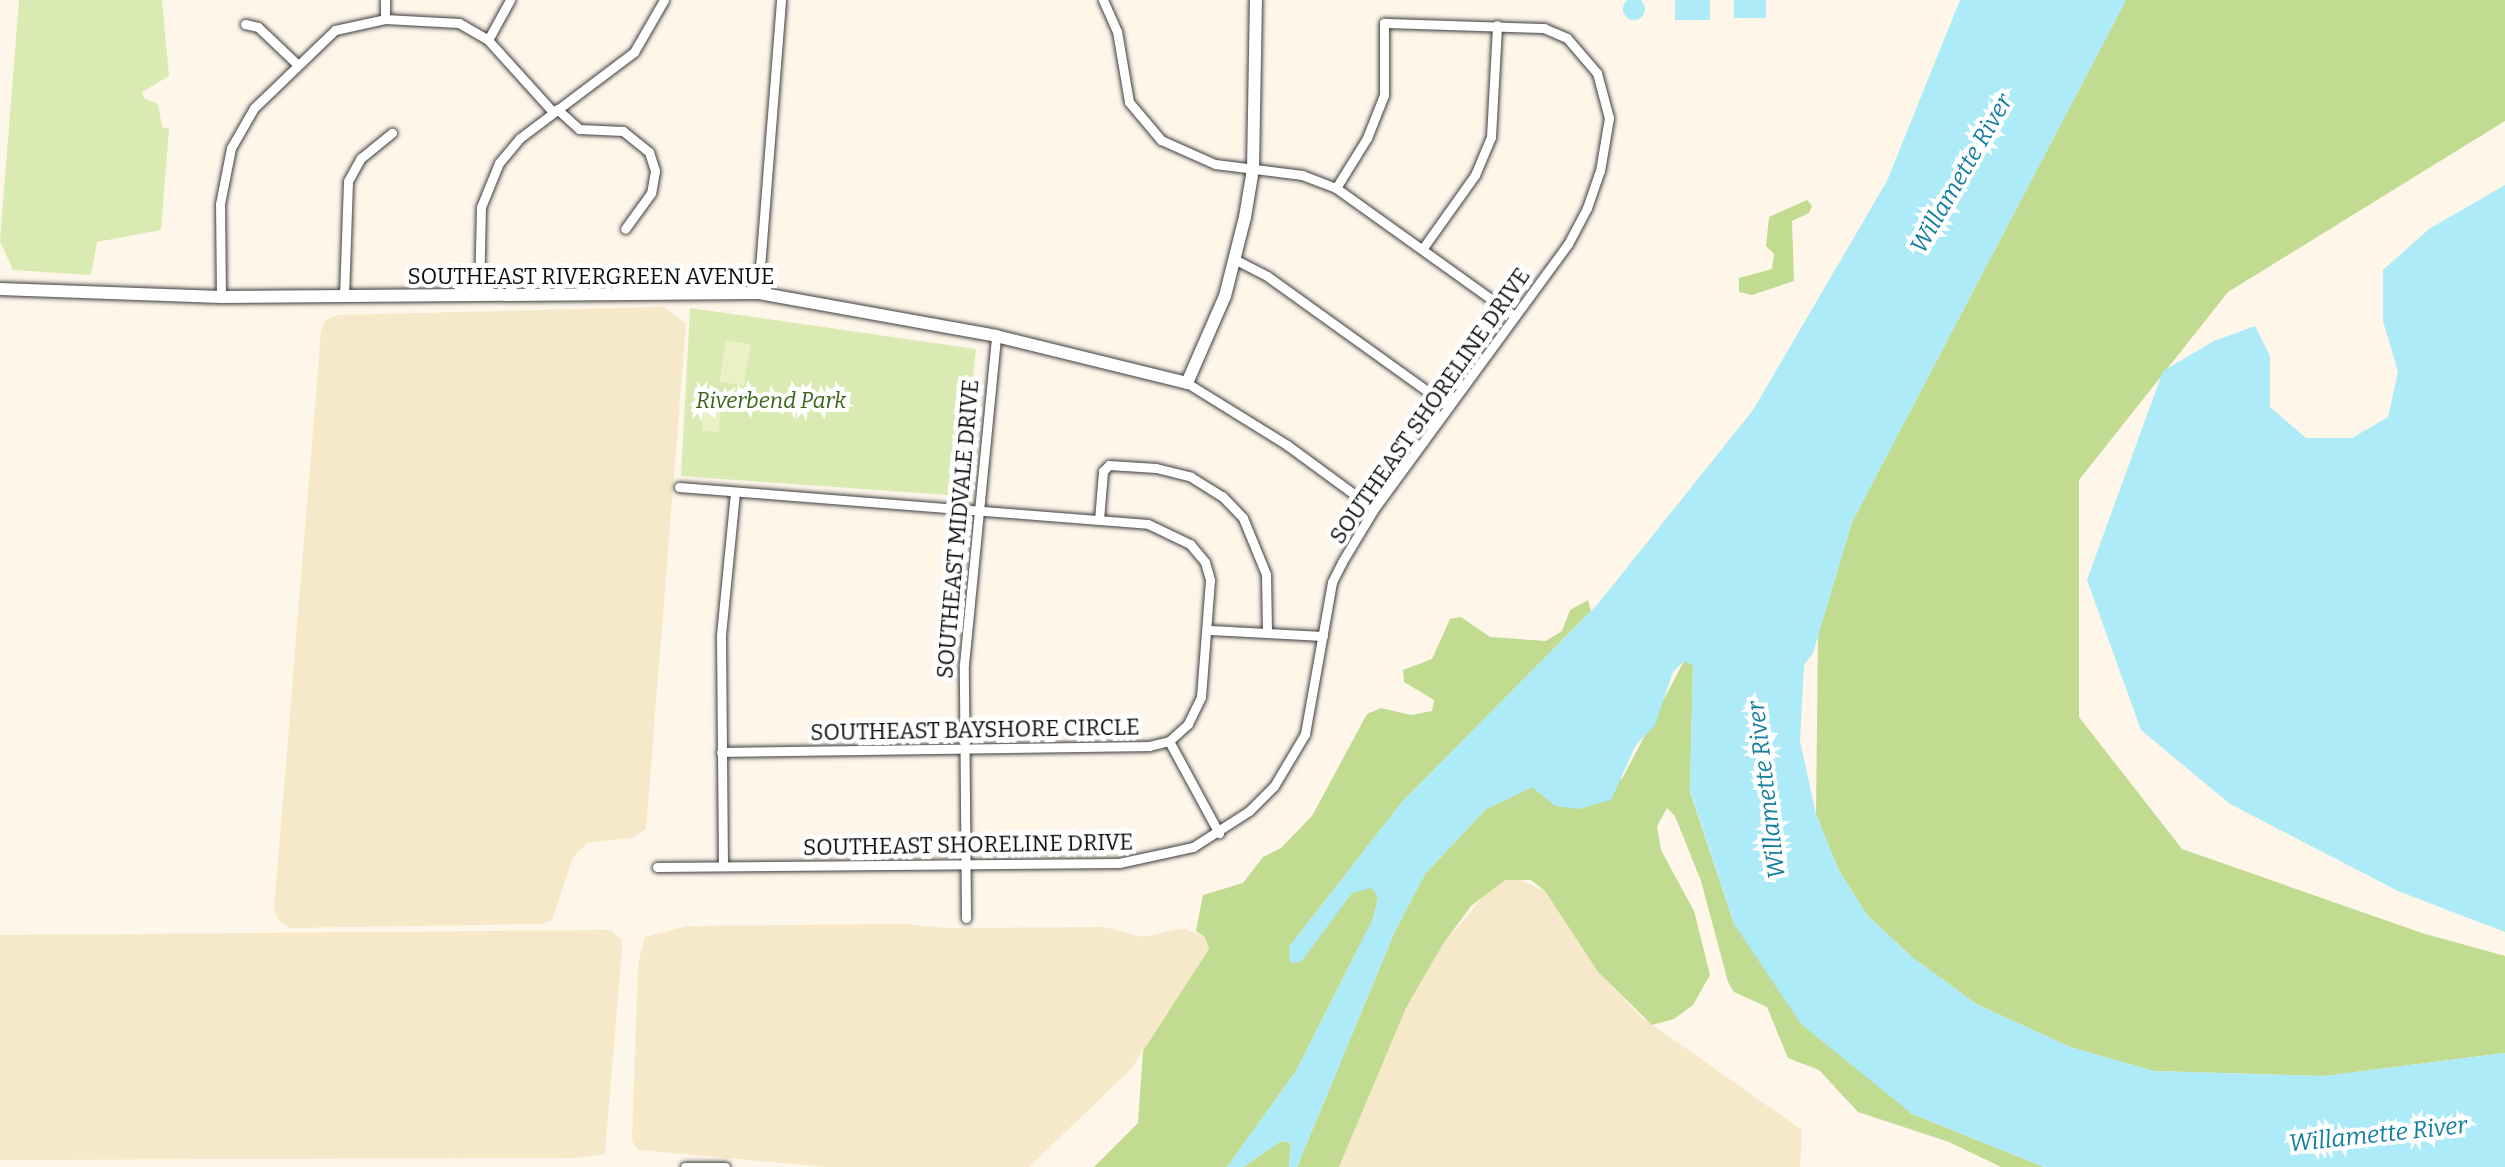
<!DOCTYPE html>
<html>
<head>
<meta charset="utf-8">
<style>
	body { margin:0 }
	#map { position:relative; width:2505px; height:1167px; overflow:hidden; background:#fff6ea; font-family:Bitter,serif }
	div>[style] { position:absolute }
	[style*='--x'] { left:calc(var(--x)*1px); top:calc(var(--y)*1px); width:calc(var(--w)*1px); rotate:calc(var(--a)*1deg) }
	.farmland>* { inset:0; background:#f5e9c9 }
	.green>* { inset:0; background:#daeab3 }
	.forest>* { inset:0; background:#c1db91 }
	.pitch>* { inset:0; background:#eaf1c5; transform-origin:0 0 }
	.water>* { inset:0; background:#adebf8; transform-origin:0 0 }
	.round { border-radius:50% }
	.roads { filter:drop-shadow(0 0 2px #3e3e3e) drop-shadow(0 0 2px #3e3e3e) }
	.minor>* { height:9px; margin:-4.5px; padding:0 4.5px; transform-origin:4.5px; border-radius:4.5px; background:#fff }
	.tertiary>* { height:12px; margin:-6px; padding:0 6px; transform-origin:6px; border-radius:6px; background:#fff }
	span { translate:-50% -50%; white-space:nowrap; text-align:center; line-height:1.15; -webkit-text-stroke:8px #fff; paint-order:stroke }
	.street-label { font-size:22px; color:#0b0b0b }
	.park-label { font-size:22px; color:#39641a; font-style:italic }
	.water-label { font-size:24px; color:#127ea0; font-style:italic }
</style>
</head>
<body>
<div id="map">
	<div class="farmland">
		<div style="clip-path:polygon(664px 307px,686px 324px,646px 829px,632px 838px,587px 843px,573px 857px,552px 920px,540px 924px,290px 928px,279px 921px,274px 910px,321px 331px,326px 320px,338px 315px)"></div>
		<div style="clip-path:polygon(1516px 878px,1545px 891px,1598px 972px,1640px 1016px,1802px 1130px,1800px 1167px,1339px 1167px,1406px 1008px,1443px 944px,1494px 884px)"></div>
		<div style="clip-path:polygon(906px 924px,945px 928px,1104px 927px,1143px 937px,1182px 928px,1206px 937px,1209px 949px,1131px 1069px,1029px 1167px,827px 1167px,638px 1150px,632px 1141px,638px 964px,645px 937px,688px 926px)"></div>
		<div style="clip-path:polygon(611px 930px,622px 940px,622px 950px,605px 1154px,578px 1158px,0 1160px,0 935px)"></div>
	</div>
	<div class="green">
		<div style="clip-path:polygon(19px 0,162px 0,169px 76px,142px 92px,144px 98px,158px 104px,162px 127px,169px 129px,161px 230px,97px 242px,91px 275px,13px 270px,0 241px)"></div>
		<div style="clip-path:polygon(690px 308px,976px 349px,961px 496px,681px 476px)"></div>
	</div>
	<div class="forest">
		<div style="clip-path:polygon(2126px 0,2505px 0,2505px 121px,2228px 292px,2079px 480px,2079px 717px,2182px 849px,2422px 933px,2505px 956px,2505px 1053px,2324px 1076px,2154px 1071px,2070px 1047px,1976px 1004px,1912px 957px,1867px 915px,1838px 869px,1816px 814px,1818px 635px,1852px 522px)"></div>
		<div style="clip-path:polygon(1807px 200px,1812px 206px,1809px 213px,1792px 221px,1794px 281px,1752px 295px,1739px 292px,1739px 278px,1772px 269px,1774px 254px,1766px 246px,1769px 217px)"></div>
		<div style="clip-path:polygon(1588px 600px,1591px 611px,1402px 802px,1289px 947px,1352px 893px,1372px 887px,1378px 897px,1373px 919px,1296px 1071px,1227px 1167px,1094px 1167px,1138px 1123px,1143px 1051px,1209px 949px,1205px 937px,1196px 931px,1203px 895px,1243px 883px,1263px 857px,1281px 848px,1312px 816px,1367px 714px,1381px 708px,1411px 715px,1432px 711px,1434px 700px,1404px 682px,1403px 670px,1432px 659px,1450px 619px,1461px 617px,1490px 637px,1546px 641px,1562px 631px,1570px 610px)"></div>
		<div style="clip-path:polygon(1684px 661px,1693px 664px,1690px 792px,1734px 924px,1912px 1114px,2044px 1167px,2001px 1167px,1949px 1142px,1858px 1112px,1819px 1070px,1788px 1058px,1767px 1007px,1734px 992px,1728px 982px,1701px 881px,1675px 816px,1667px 808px,1657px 826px,1661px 850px,1694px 911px,1710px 975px,1693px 1005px,1674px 1019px,1652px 1025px,1598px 972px,1545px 891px,1531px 880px,1505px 880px,1471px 906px,1443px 944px,1406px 1008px,1339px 1167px,1297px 1167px,1395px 931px,1425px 874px,1486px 809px,1532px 787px,1541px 793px,1622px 779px)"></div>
		<div style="clip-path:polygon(1281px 1141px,1291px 1143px,1289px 1167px,1243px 1167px)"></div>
	</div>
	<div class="pitch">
		<div style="left:726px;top:340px;width:25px;height:42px;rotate:9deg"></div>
		<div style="left:704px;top:395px;width:17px;height:36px;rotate:3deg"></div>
	</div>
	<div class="water">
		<div class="round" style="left:1623px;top:-2px;width:22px;height:22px"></div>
		<div style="left:1675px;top:0;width:35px;height:20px"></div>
		<div style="left:1734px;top:0;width:32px;height:18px"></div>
		<div style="clip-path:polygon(1960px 0,2126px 0,1852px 522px,1813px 653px,1804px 665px,1800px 741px,1816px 814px,1838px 869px,1867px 915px,1912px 957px,1976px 1004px,2070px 1047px,2154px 1071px,2324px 1076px,2505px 1053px,2505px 1167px,2044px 1167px,1912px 1114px,1801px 1024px,1734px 924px,1690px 791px,1693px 665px,1684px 661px,1673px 672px,1655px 725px,1636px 745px,1611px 800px,1579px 809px,1555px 806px,1532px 787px,1485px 810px,1425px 874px,1395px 931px,1297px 1167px,1289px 1167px,1291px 1143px,1281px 1141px,1243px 1167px,1227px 1167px,1296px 1071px,1373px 919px,1378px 897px,1372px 888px,1352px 893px,1301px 962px,1290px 963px,1289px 947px,1402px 802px,1597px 605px,1753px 410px,1887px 181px)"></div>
		<div style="clip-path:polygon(2505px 185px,2505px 932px,2398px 891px,2230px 804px,2141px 730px,2087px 580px,2163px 371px,2214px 341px,2255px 326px,2270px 356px,2270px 407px,2306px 438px,2352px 438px,2388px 417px,2398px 372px,2383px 321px,2383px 270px,2429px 229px)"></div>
	</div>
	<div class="roads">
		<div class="minor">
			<div style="--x:1103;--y:0;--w:34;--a:66"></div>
			<div style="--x:1117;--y:31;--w:72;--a:80.4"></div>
			<div style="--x:1129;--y:102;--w:50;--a:49.9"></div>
			<div style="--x:1161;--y:140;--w:59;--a:24"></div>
			<div style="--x:1215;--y:164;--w:88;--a:7.2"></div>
			<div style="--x:1302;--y:175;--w:36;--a:21"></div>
			<div style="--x:1336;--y:188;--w:220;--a:35.6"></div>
			<div style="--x:385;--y:19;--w:19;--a:-90"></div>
			<div style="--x:245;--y:24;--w:13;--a:13"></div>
			<div style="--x:258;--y:27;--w:54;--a:43.5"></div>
			<div style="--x:488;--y:40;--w:46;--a:-61.2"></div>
			<div style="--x:557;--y:109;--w:30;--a:42"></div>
			<div style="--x:579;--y:129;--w:44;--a:2.6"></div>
			<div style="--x:623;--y:131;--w:33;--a:39"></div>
			<div style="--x:649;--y:152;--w:20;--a:72"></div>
			<div style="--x:655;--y:171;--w:22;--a:100"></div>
			<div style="--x:651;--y:193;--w:44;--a:125.8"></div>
			<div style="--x:1423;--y:248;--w:90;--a:-54.5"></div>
			<div style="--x:1475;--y:175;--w:41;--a:-67.2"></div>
			<div style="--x:1491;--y:137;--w:112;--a:-86.9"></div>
			<div style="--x:1236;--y:260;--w:35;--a:27"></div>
			<div style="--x:1267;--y:276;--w:224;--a:35.7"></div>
			<div style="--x:758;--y:293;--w:294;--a:-85.5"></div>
			<div style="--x:479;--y:295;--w:88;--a:-88.7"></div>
			<div style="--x:481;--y:207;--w:48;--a:-67.8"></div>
			<div style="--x:499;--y:163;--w:33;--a:-50"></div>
			<div style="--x:520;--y:138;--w:143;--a:-37"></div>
			<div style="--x:634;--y:52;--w:60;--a:-60"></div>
			<div style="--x:344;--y:296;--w:115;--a:-88"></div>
			<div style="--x:348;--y:181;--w:26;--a:-61"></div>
			<div style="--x:361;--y:158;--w:40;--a:-39"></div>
			<div style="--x:221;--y:297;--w:93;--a:-90.6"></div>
			<div style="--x:220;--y:204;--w:57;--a:-78.9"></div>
			<div style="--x:231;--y:148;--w:46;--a:-60.1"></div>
			<div style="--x:254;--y:108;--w:112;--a:-43.9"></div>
			<div style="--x:335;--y:30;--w:51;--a:-12.4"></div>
			<div style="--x:385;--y:19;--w:74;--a:3.1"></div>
			<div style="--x:459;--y:23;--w:34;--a:30"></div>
			<div style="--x:488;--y:40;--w:97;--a:47.9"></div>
			<div style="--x:1187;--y:383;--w:118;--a:31.8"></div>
			<div style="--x:1287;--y:445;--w:108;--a:36.3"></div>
			<div style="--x:679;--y:487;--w:470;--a:4.5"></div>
			<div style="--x:1148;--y:524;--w:47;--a:25.5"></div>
			<div style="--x:1190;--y:544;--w:23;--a:50"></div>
			<div style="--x:1205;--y:562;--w:19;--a:74"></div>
			<div style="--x:1210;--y:580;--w:117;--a:94.4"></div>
			<div style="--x:1201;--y:697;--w:30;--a:116"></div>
			<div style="--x:1188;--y:724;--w:25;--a:138"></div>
			<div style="--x:1169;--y:741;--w:21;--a:166"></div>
			<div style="--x:1149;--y:746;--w:428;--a:179.2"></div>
			<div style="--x:1099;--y:520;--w:49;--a:-85.3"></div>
			<div style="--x:1103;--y:471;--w:8;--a:-45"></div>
			<div style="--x:1109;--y:465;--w:47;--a:3.7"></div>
			<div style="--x:1156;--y:468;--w:36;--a:14"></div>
			<div style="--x:1191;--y:477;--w:36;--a:32"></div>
			<div style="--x:1222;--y:496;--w:30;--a:46"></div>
			<div style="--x:1243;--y:518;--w:61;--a:67.7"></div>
			<div style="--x:1266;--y:574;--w:59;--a:89"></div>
			<div style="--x:1210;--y:630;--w:113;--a:3"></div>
			<div style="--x:1169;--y:741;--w:105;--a:61.5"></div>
			<div style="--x:723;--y:866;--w:231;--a:-90.5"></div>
			<div style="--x:721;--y:635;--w:143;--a:-84.4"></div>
			<div style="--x:657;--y:867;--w:462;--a:-0.5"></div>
			<div style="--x:1119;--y:863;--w:76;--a:-12.2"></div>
			<div style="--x:1193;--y:847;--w:67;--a:-32.7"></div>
			<div style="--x:1249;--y:811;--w:35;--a:-45"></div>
			<div style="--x:1274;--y:786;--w:61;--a:-59.2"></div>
			<div style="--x:1305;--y:734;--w:154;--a:-79.9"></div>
			<div style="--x:1332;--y:582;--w:22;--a:-63"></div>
			<div style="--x:1342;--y:562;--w:62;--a:-58.9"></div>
			<div style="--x:1374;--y:509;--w:328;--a:-53.8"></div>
			<div style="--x:1568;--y:244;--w:41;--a:-62.2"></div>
			<div style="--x:1587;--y:208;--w:39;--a:-71"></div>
			<div style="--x:1600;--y:171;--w:54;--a:-80.4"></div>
			<div style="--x:1609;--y:118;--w:47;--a:-104.9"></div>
			<div style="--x:1597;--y:73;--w:46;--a:-130.6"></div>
			<div style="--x:1567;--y:38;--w:25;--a:-157"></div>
			<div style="--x:1544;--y:28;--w:160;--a:-178.2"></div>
			<div style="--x:1384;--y:23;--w:72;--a:90"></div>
			<div style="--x:1384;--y:95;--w:46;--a:111.6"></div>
			<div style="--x:1367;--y:138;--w:59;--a:121.8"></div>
			<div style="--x:966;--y:918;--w:254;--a:-90.5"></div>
			<div style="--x:964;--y:664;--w:330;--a:-84.4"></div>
			<div style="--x:685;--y:1167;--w:40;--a:0"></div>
		</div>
		<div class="tertiary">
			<div style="--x:0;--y:289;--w:221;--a:2.1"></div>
			<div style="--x:221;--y:297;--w:537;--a:-0.43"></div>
			<div style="--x:758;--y:293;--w:242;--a:10.2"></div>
			<div style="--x:996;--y:336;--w:197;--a:13.8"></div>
			<div style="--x:1187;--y:383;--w:95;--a:-66.4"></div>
			<div style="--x:1225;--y:296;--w:81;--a:-75.8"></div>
			<div style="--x:1245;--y:217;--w:49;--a:-80.5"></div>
			<div style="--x:1253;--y:169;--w:169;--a:-89"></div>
		</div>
	</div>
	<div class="street-label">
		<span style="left:591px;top:277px">SOUTHEAST RIVERGREEN AVENUE</span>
		<span style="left:1430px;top:406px;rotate:-55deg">SOUTHEAST SHORELINE DRIVE</span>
		<span style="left:958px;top:529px;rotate:-85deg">SOUTHEAST MIDVALE DRIVE</span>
		<span style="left:975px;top:730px;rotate:-1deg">SOUTHEAST BAYSHORE CIRCLE</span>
		<span style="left:968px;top:845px;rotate:-1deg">SOUTHEAST SHORELINE DRIVE</span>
	</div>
	<div class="park-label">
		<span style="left:771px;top:401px">Riverbend Park</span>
	</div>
	<div class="water-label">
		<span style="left:1962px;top:174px;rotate:-60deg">Willamette River</span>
		<span style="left:1767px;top:790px;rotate:-97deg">Willamette River</span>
		<span style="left:2378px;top:1135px;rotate:-6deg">Willamette River</span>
	</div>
</div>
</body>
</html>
